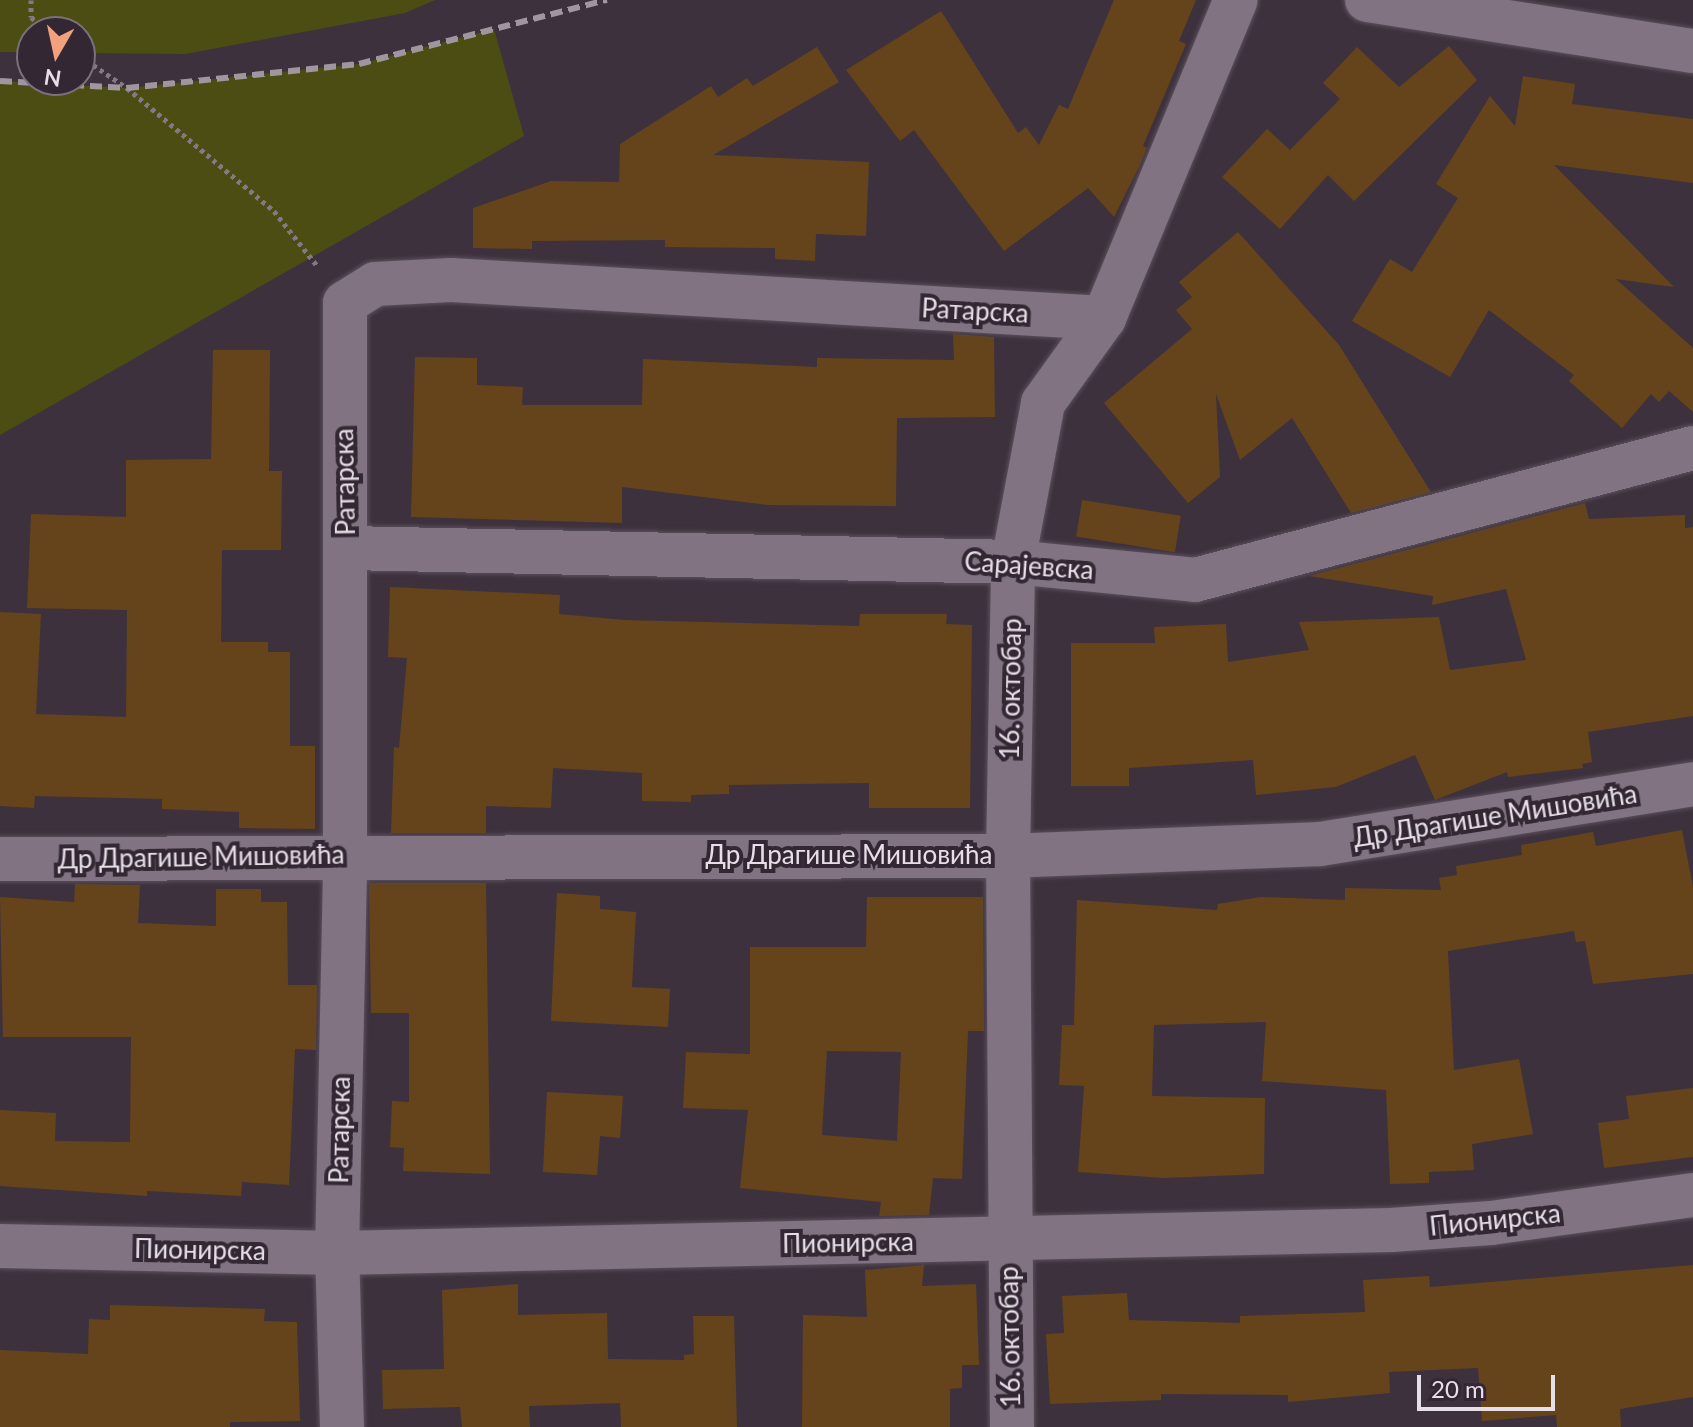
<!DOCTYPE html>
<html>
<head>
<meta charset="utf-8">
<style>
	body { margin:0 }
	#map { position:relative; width:1693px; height:1427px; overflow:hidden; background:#3e313e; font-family:Lato,sans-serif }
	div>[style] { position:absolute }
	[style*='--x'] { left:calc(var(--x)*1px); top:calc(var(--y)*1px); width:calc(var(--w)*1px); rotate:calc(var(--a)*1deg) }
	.green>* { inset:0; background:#4b4d13 }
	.building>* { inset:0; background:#65441b; transform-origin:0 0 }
	.path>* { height:5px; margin-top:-2.5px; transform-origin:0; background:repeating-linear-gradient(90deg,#837883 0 4px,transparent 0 8px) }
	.roads { filter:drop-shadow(0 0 2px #5a505b) drop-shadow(0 0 2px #5a505b) }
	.minor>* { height:44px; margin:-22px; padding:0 22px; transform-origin:22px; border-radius:22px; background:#817382 }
	.rail>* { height:6px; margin-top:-3px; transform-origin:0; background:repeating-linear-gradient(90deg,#9f96a0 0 12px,transparent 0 18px) }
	span { translate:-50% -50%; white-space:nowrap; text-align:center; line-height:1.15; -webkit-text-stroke:8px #332734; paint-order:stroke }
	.street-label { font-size:26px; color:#e6dfe7 }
	.north { position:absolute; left:16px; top:16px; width:80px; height:80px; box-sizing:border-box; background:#332734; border:2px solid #7b717c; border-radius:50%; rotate:189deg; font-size:22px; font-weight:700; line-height:32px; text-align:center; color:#e6dfe7 }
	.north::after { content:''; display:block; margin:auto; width:28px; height:36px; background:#f2a17e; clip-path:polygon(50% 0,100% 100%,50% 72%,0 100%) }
	.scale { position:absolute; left:1417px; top:1375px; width:138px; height:36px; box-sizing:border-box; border:4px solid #e6dfe7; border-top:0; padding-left:10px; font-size:24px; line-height:28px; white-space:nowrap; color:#e6dfe7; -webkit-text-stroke:6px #332734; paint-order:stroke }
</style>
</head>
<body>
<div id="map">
	<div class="green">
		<div style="clip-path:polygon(0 0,435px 0,405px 13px,185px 54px,80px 53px,80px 32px,32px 32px,32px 52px,0 52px)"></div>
		<div style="clip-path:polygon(494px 29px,524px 136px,0 435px,0 81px,127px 88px,359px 64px)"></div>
	</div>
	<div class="building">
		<div style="clip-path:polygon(1114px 0,1196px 0,1179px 41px,1186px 44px,1143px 146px,1147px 148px,1140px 165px,1114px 217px,1088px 188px,1004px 251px,914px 130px,900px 141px,846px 70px,941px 11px,1018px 133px,1026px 127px,1039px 145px,1059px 105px,1068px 109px)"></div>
		<div style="clip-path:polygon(1449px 46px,1477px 80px,1354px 201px,1328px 175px,1280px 229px,1222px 177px,1267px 129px,1290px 150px,1340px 99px,1323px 83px,1357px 47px,1399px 87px)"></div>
		<div style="clip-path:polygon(817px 47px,839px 82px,713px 155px,869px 162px,866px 236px,816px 234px,815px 261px,775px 259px,775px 248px,665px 247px,665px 240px,532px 241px,532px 249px,473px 248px,473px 208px,551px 181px,619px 182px,620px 144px,711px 86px,718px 97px,747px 78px,753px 86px)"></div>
		<div style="clip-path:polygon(1523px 76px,1575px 84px,1572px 104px,1693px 119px,1693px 183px,1554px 165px,1674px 287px,1616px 279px,1693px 348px,1693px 412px,1669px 391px,1659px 402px,1651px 394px,1622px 428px,1569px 381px,1574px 375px,1489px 310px,1450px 377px,1352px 321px,1390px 259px,1412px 272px,1458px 198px,1436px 184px,1490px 96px,1515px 126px)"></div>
		<div style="clip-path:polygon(1238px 232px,1339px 345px,1431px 492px,1351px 513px,1292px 418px,1240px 460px,1216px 394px,1220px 477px,1188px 503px,1104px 403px,1192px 329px,1176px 310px,1192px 297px,1179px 282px)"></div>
		<div style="clip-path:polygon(953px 334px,994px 337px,995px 417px,897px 418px,896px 506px,768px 505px,622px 487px,622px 523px,411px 517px,415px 357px,477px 358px,477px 385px,523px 387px,522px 405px,642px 405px,643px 359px,817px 367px,817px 358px,954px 360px)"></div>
		<div style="clip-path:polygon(213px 350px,270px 350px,269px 471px,282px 471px,281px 550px,222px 550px,221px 642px,268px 642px,268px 652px,290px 652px,290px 746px,315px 746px,315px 829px,239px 828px,239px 812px,162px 809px,162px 799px,35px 796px,34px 808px,0 806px,0 612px,41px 614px,36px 714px,126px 717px,127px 610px,27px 608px,31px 514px,126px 517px,126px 460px,211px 459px)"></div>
		<div style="left:1082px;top:500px;width:100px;height:37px;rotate:9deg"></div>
		<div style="clip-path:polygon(1585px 503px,1589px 519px,1685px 515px,1685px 528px,1693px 527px,1693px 716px,1588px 732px,1592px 762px,1582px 764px,1583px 768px,1508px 777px,1507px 772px,1435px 800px,1415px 755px,1336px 787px,1256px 795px,1253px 760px,1129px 768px,1129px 786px,1071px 786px,1071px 643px,1155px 643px,1154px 627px,1226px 624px,1228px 662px,1309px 650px,1299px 622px,1439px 617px,1450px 670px,1526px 660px,1506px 589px,1432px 605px,1433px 596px,1309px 576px)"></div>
		<div style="clip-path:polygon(390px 587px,560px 595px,559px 614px,624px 620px,859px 626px,860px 614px,947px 614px,946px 624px,972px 625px,970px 808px,869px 808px,869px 783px,729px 785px,729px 794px,691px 795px,691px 802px,642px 801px,642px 773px,553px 768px,551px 808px,486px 806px,486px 833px,391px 833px,394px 747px,399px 748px,407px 658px,388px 657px)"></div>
		<div style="clip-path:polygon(1682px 830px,1693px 887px,1693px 974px,1593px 984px,1585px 941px,1576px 942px,1574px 931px,1448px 951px,1454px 1070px,1519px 1059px,1533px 1134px,1472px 1144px,1474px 1170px,1429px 1172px,1429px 1183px,1390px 1184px,1386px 1090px,1262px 1081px,1266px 1022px,1154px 1025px,1152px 1096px,1265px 1098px,1264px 1174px,1164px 1178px,1078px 1172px,1084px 1086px,1059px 1085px,1062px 1025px,1074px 1025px,1077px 900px,1217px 910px,1218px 904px,1261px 897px,1345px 900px,1345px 888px,1441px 890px,1439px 878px,1457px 875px,1456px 866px,1522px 855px,1521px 845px,1593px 832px,1596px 846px)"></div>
		<div style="clip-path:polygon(369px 883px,486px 883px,490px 1174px,403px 1171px,404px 1148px,390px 1147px,392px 1101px,409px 1102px,409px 1013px,371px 1013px)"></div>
		<div style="clip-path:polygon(75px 884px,140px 885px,138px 923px,216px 926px,216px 889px,261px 889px,261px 902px,287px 902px,288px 985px,317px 985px,316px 1050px,295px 1049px,289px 1185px,242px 1182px,241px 1196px,147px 1191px,147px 1196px,0 1186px,0 1110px,56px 1113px,55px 1141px,130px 1142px,131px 1037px,3px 1037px,0 897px,74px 902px)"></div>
		<div style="clip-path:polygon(557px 893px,600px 896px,600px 909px,636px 912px,632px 987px,670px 989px,668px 1027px,551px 1021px)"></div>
		<div style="clip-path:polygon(evenodd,867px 897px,983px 897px,984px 1031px,968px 1031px,962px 1179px,933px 1178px,929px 1215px,879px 1216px,881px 1202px,740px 1188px,748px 1110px,683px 1108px,686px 1052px,750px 1054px,750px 947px,866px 947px,867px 897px,827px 1051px,901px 1052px,897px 1141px,822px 1135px,827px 1051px)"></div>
		<div style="clip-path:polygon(1693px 1088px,1693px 1157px,1604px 1168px,1598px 1123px,1629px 1119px,1626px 1096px)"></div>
		<div style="clip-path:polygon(547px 1092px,623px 1096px,620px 1138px,600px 1136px,597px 1175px,543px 1172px)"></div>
		<div style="clip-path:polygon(924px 1265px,922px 1286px,976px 1284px,979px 1365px,962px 1365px,962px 1388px,950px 1389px,950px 1427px,802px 1427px,803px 1315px,867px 1317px,865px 1270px)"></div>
		<div style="clip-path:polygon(1693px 1265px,1693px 1397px,1620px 1409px,1621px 1427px,1557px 1427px,1556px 1415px,1482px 1421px,1478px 1368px,1389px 1372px,1390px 1393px,1288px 1402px,1288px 1395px,1161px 1394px,1161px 1400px,1050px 1404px,1046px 1334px,1064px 1333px,1062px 1296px,1127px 1293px,1129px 1320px,1240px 1323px,1240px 1316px,1365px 1312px,1363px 1280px,1429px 1276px,1430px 1287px)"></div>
		<div style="clip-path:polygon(518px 1284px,518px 1315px,607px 1313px,608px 1359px,684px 1360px,684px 1355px,694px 1354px,693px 1316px,734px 1316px,737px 1427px,621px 1427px,620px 1403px,529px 1406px,530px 1427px,462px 1427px,460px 1407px,383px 1409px,382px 1370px,444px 1369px,442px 1290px)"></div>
		<div style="clip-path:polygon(110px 1305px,265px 1309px,264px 1321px,297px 1322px,300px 1421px,230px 1422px,230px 1427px,0 1427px,0 1350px,88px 1354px,89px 1319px,110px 1320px)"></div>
	</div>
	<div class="path">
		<div style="--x:31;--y:0;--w:17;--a:90"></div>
		<div style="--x:31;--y:17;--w:23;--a:40"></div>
		<div style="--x:80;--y:56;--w:57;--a:34.2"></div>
		<div style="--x:127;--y:88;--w:192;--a:39.9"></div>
		<div style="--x:274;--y:211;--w:71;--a:51.8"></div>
	</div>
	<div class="roads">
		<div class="minor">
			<div style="--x:1367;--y:0;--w:330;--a:8.9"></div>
			<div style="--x:347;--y:548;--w:666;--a:1.2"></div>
			<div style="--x:1013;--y:562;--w:183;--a:5.6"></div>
			<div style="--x:1195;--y:580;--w:515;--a:-14.85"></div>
			<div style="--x:0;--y:859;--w:1008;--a:-0.17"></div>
			<div style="--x:1008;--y:856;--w:312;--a:-2.2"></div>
			<div style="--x:1320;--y:844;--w:378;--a:-9.1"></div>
			<div style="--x:0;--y:1246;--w:337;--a:1.2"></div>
			<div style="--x:337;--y:1253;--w:1054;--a:-1.25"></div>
			<div style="--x:1391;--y:1230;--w:100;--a:-4"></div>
			<div style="--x:1491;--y:1223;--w:204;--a:-7.9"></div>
			<div style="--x:342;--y:1427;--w:174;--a:-91.6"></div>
			<div style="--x:337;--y:1253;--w:398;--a:-88.8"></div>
			<div style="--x:345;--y:855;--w:552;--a:-90"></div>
			<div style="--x:345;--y:303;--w:36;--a:-32"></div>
			<div style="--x:375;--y:284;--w:76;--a:-3"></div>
			<div style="--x:451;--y:280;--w:654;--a:3.33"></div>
			<div style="--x:1012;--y:1427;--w:571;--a:-90.4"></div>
			<div style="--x:1008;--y:856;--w:294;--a:-89"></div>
			<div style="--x:1013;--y:562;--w:162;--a:-79.3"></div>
			<div style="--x:1043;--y:403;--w:105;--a:-54.3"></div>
			<div style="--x:1104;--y:318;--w:344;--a:-67.5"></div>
		</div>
	</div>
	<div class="rail">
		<div style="--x:0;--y:81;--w:127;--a:3.2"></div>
		<div style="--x:127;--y:88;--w:233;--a:-5.9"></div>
		<div style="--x:359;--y:64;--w:256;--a:-14.5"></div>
	</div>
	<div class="street-label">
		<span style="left:975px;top:311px;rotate:3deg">Ратарска</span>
		<span style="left:345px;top:482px;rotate:-91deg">Ратарска</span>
		<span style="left:1029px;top:566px;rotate:4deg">Сарајевска</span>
		<span style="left:1011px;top:689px;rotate:-89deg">16. октобар</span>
		<span style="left:1495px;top:816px;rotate:-9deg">Др Драгише Мишовића</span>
		<span style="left:849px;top:855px">Др Драгише Мишовића</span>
		<span style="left:201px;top:857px;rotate:-1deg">Др Драгише Мишовића</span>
		<span style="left:340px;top:1130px;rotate:-89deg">Ратарска</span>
		<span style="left:1495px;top:1220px;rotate:-6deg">Пионирска</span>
		<span style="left:848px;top:1243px;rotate:-1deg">Пионирска</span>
		<span style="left:200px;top:1250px;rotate:1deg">Пионирска</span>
		<span style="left:1010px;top:1337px;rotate:-91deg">16. октобар</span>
	</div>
	<div class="north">N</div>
	<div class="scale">20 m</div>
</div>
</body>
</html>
